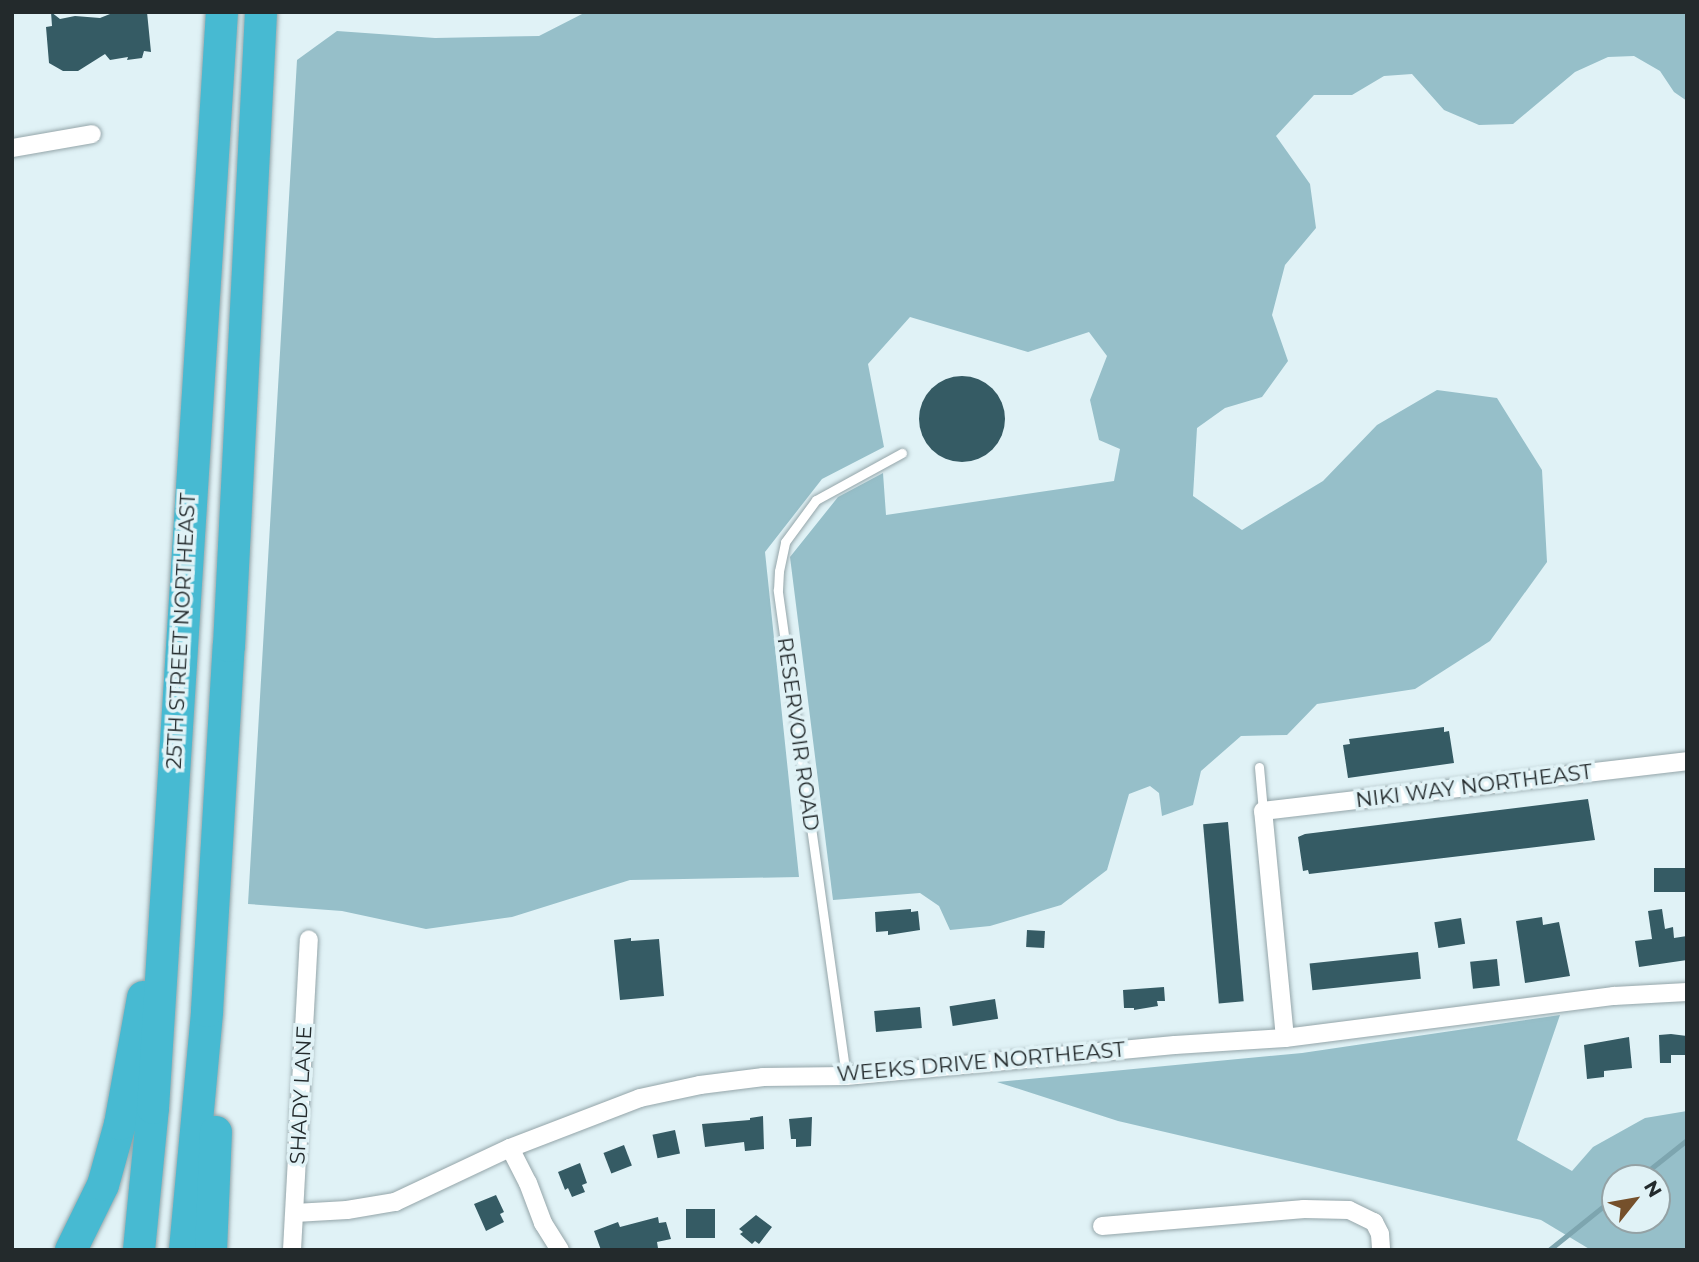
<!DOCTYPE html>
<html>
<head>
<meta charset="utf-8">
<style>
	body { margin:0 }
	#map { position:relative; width:1699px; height:1262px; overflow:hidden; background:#e0f2f6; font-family:Montserrat,sans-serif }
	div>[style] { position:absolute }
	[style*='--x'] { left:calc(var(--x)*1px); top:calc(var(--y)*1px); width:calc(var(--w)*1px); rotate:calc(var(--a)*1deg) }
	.forest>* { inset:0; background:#96bfc9 }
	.stream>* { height:4.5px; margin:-2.25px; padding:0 2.25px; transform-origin:2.25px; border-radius:2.25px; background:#7da5af }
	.building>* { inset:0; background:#355b64; transform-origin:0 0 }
	.round { border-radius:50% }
	.roads { filter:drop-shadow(0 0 2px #94a5a9) drop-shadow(0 0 2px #94a5a9) }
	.service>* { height:9px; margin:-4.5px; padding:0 4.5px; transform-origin:4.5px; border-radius:4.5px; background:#fff }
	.minor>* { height:18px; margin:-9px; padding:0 9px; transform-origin:9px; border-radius:9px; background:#fff }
	.motorway>* { height:32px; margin:-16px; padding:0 16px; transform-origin:16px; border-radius:16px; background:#47bad2 }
	span { translate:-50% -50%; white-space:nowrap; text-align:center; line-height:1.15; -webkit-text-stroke:7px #e0f2f6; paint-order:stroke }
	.street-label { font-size:21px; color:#232a2c }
	.frame { position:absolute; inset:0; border:14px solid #232a2c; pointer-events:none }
	.north { position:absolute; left:1601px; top:1164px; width:70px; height:70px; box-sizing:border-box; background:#e0f2f6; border:2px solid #94a2a5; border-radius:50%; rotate:59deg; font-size:19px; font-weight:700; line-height:28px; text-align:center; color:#232a2c }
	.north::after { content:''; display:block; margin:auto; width:24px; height:32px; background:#75502b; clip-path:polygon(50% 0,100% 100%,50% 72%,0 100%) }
</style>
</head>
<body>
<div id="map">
	<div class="forest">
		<div style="clip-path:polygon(586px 12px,1687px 12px,1687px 101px,1674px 92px,1660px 71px,1634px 56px,1608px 57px,1575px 72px,1513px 124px,1479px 125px,1444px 110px,1412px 74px,1384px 76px,1352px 95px,1314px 95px,1276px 136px,1310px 184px,1316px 228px,1285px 265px,1272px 315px,1288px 361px,1262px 397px,1225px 408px,1197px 428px,1193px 496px,1242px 530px,1323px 481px,1377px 425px,1437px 390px,1497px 398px,1542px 470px,1547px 562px,1490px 641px,1415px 689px,1317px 704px,1287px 735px,1241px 736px,1201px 771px,1193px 805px,1162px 816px,1159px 793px,1150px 786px,1129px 794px,1107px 870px,1061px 905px,990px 926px,950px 930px,939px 906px,920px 893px,833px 900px,790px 557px,838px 497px,883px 473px,886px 515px,1114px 481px,1120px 449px,1099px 440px,1090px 400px,1107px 356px,1089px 332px,1028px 352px,910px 317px,868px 364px,884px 447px,822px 479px,765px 552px,799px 877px,630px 880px,512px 917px,426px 929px,342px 911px,248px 904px,297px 60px,337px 31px,435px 38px,539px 36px)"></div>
		<div style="clip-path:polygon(evenodd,1560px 1015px,1517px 1140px,1572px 1171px,1593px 1147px,1645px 1118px,1687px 1111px,1687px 1250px,1591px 1250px,1541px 1220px,1118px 1121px,997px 1082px,1302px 1053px,1560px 1015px,1615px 1178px,1657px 1178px,1657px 1220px,1615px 1220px,1615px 1178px)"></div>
	</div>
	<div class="stream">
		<div style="--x:1639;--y:1178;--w:61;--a:-38.4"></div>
		<div style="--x:1549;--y:1250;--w:85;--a:-38.8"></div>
	</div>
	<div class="building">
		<div style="clip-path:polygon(51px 12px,60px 19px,75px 16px,100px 18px,115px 12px,147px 12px,151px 52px,144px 51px,142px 58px,127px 60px,128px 57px,110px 60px,105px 54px,78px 71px,63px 71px,49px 63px,46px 27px,52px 26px)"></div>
		<div class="round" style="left:919px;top:376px;width:86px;height:86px"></div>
		<div style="clip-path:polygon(1444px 727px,1444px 732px,1449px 731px,1454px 763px,1348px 778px,1343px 745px,1350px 744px,1349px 739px)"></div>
		<div style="clip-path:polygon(1588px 799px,1595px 840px,1309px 874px,1308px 870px,1303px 871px,1298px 837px,1305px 834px)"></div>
		<div style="left:1228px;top:822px;width:180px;height:25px;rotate:85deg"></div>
		<div style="left:1687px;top:868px;width:24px;height:33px;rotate:90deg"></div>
		<div style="clip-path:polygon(911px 909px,911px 912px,918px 911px,920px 930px,888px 935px,888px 931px,876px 932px,875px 912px)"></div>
		<div style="clip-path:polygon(1662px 909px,1665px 929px,1673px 927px,1674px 938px,1687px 936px,1687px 960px,1639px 967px,1635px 941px,1652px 939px,1648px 911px)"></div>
		<div style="clip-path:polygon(1542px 917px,1543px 925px,1559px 922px,1570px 976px,1525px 983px,1516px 921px)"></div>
		<div style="left:1461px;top:918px;width:26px;height:27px;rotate:81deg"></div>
		<div style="left:1027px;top:930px;width:18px;height:17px;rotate:3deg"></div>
		<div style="clip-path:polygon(631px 938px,631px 941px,659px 939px,664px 996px,620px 1000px,614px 940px)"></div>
		<div style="left:1418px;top:952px;width:27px;height:109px;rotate:84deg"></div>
		<div style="left:1497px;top:959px;width:27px;height:27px;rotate:84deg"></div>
		<div style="clip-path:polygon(1164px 987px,1165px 1001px,1157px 1001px,1158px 1006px,1134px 1010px,1134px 1008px,1124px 1008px,1123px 990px)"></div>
		<div style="left:995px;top:999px;width:20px;height:46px;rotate:81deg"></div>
		<div style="left:920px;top:1007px;width:21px;height:46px;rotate:85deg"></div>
		<div style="clip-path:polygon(1671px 1034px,1687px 1036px,1687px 1055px,1671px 1055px,1671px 1063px,1660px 1063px,1659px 1035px)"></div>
		<div style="clip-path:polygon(1629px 1037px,1632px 1068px,1604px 1071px,1604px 1077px,1587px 1079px,1584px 1045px)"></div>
		<div style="clip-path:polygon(763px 1116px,764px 1149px,745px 1151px,744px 1142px,705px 1147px,702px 1124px,750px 1120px,750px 1118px)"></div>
		<div style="clip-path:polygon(812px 1117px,811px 1146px,796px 1147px,796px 1139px,791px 1139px,789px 1119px)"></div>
		<div style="left:675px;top:1130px;width:24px;height:23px;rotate:78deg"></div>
		<div style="left:624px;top:1145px;width:22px;height:22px;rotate:69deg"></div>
		<div style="clip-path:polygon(580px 1163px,587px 1183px,582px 1185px,585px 1192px,572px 1197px,568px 1188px,565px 1190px,558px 1172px)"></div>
		<div style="clip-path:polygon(496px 1195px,504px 1212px,500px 1214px,504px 1222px,486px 1231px,474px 1204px)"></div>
		<div style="left:686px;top:1209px;width:29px;height:29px"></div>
		<div style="clip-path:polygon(756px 1215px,772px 1227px,759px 1244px,755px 1241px,752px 1244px,740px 1234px,743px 1232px,739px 1229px)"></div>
		<div style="clip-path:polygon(658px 1217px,659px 1223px,666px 1222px,671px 1239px,657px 1242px,658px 1248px,601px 1250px,594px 1231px,618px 1222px,620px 1227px)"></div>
	</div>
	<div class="roads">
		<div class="service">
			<div style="--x:1259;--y:767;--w:44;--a:84.8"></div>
			<div style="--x:846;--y:1076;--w:491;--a:-98"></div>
			<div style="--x:778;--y:590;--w:19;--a:-87"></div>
			<div style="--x:779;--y:571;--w:30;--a:-78"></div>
			<div style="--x:785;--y:542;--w:52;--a:-53.6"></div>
			<div style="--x:816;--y:500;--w:98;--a:-28.7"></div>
		</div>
		<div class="minor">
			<div style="--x:12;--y:148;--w:81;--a:-9.9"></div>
			<div style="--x:1285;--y:1038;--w:228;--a:-95.5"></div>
			<div style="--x:1263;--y:811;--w:426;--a:-6.7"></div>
			<div style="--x:510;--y:1148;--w:39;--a:63"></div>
			<div style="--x:528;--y:1183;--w:43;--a:69.4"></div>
			<div style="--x:543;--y:1223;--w:32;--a:58"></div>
			<div style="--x:295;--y:1213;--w:52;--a:-3.3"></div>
			<div style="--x:347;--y:1210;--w:49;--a:-9.5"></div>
			<div style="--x:395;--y:1202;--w:127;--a:-25.2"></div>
			<div style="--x:510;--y:1148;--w:139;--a:-21"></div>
			<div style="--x:640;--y:1098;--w:61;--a:-12.2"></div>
			<div style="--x:700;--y:1085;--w:64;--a:-7.2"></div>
			<div style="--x:763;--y:1077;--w:83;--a:-0.7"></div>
			<div style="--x:846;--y:1076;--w:330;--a:-5.4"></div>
			<div style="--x:1175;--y:1045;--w:110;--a:-3.6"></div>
			<div style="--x:1285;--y:1038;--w:332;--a:-7.3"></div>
			<div style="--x:1614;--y:996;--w:73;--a:-3.1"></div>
			<div style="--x:1102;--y:1226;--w:203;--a:-4.8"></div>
			<div style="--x:1304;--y:1209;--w:45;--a:1.3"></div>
			<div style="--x:1349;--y:1210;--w:28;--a:26"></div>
			<div style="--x:1374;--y:1222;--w:13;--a:63"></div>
			<div style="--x:1380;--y:1234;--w:16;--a:86"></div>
			<div style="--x:292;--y:1250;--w:311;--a:-86.9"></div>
		</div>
		<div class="motorway">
			<div style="--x:71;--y:1250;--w:72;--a:-63.8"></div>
			<div style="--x:103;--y:1185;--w:63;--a:-74.4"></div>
			<div style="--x:120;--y:1124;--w:129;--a:-79.7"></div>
			<div style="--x:139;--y:1250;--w:143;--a:-84.4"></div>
			<div style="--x:153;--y:1108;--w:1098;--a:-86.4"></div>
			<div style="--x:185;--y:1250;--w:240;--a:-84.7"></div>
			<div style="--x:207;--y:1011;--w:366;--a:-86.6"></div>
			<div style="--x:229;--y:646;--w:635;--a:-87.11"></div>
			<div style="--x:211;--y:1250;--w:118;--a:-87.6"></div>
		</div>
	</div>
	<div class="street-label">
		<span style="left:181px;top:631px;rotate:-87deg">25TH STREET NORTHEAST</span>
		<span style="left:798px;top:734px;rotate:82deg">RESERVOIR ROAD</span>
		<span style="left:1474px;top:786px;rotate:-7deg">NIKI WAY NORTHEAST</span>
		<span style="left:981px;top:1062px;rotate:-5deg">WEEKS DRIVE NORTHEAST</span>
		<span style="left:301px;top:1095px;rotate:-87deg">SHADY LANE</span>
	</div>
	<div class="frame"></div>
	<div class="north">N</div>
</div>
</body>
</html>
